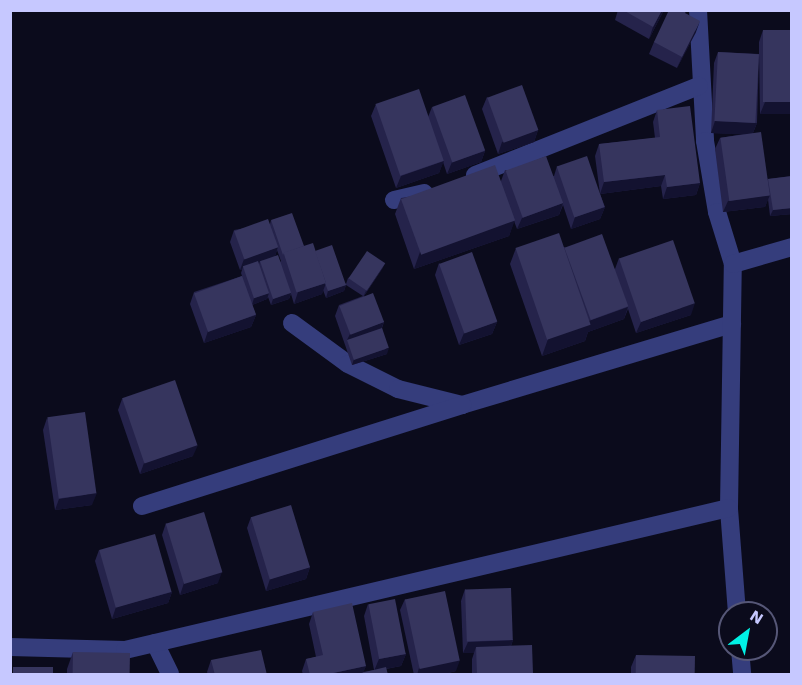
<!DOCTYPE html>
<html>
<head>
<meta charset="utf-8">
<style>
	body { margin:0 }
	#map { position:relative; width:802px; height:685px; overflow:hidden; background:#0b0b1c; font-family:"Work Sans",sans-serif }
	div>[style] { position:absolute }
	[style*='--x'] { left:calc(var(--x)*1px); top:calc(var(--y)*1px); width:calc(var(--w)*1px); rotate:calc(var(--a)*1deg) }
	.minor>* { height:18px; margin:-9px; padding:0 9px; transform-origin:9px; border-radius:9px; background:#353d7c }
	.wall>* { inset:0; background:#25234b }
	.shaded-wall>* { inset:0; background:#131230 }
	.building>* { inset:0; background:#36355e; transform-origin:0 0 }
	span { translate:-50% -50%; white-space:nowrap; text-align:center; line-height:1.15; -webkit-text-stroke:6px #0b0b1c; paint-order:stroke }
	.frame { position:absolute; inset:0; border:12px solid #c6c8ff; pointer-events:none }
	.north { position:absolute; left:718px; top:601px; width:60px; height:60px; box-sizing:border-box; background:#0b0b1c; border:2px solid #565777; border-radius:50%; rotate:32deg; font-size:16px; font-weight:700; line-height:24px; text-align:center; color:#c6c8ff }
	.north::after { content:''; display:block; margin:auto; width:21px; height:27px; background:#00f1e5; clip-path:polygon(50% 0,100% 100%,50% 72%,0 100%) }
</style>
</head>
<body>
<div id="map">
	<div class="minor">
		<div style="--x:698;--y:10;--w:131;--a:86.9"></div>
		<div style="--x:705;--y:141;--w:72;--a:80.4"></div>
		<div style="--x:717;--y:212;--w:54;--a:72.9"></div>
		<div style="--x:475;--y:175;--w:241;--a:-21.7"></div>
		<div style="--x:394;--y:200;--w:31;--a:-13"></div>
		<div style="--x:292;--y:323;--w:69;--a:36.2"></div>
		<div style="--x:348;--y:364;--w:56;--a:26.6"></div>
		<div style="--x:398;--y:389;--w:66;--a:14"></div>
		<div style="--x:462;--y:405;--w:282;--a:-16.7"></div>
		<div style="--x:142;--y:506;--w:336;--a:-17.5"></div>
		<div style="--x:737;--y:613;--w:105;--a:-94.4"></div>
		<div style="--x:729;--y:508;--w:244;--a:-89.1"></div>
		<div style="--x:733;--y:264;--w:61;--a:-16.1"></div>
		<div style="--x:155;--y:643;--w:34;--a:64"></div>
		<div style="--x:10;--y:647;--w:115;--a:1.5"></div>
		<div style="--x:125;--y:650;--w:620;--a:-13.23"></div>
		<div style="--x:740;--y:649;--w:25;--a:85"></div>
	</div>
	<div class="wall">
		<div style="clip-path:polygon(618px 10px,664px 10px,649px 39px,615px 20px)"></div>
		<div style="clip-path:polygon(687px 14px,696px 32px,677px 68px,649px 54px,654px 42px)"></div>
		<div style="clip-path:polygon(763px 30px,792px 30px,792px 114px,760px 114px,759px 54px,757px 123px,753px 133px,768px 181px,768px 179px,792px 176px,792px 214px,770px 216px,768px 199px,765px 207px,723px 212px,715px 149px,720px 138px,744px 134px,711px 133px,714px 63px,718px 52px,759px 54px,759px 42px)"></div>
		<div style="clip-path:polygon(487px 97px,538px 130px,534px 142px,498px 154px,482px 109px)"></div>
		<div style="clip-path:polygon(376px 104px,428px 117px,432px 107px,485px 151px,481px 162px,447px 174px,443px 162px,439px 173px,396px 188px,371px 116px)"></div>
		<div style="clip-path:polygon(657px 110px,700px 183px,696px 195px,663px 199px,661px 186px,600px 194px,605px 207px,600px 219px,571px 229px,563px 205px,559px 215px,517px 229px,514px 221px,509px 236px,414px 269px,395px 214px,401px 198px,501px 181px,505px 170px,554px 176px,557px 166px,600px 194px,595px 156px,599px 144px,655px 138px,653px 122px)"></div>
		<div style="clip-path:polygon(evenodd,271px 220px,304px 246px,315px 251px,346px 284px,348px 278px,385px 263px,382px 269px,364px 296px,384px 322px,382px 328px,387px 354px,352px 365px,335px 316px,339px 305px,363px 296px,346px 285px,344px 291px,326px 298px,323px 290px,322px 294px,294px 304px,291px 294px,289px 299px,271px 305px,268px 297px,267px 299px,252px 305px,256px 315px,251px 327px,204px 343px,190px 304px,194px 292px,242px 276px,241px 273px,242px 270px,240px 270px,230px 242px,234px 230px,270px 224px,271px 220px,277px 250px,281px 261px,281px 262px,275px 256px,277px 250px)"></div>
		<div style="clip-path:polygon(564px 247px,615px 269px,619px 258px,691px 315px,636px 333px,628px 309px,624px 319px,588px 332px,585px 341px,542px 356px,510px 264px,516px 248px)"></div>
		<div style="clip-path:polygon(439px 263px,497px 322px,492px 334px,459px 345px,435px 275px)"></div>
		<div style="clip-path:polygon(122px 399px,193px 456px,140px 474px,118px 410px)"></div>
		<div style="clip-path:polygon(47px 418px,92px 505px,55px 510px,43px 430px)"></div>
		<div style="clip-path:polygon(251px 517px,310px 567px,306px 579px,266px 591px,247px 528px)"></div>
		<div style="clip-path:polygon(166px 523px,218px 583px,180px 595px,162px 535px)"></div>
		<div style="clip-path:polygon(99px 550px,172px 592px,168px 603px,112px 619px,95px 561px)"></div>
		<div style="clip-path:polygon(465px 589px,513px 640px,511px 646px,533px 675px,472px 675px,472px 659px,474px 653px,463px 653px,461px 601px)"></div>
		<div style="clip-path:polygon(405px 599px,456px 671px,440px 675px,414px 675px,400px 610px)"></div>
		<div style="clip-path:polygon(368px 604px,406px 654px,401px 666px,386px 669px,388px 675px,303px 675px,302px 671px,306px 659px,316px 657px,309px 624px,313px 612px,366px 666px,363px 672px,374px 670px,364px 616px)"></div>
		<div style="clip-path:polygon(73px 652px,130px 675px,67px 675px,67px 669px)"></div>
		<div style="clip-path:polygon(636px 655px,694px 675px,631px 675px,631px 667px)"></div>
		<div style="clip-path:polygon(211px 660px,267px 675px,208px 675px,207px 672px)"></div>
	</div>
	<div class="shaded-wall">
		<div style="clip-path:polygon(662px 10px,664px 10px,649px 39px,653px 27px)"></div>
		<div style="clip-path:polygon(700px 21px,696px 32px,677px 68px,682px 57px)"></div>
		<div style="clip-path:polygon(765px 102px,792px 102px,792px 114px,760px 114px)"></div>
		<div style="clip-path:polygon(715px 121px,757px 123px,752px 135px,711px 133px)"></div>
		<div style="clip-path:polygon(538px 130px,534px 142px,498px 154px,502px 142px)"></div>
		<div style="clip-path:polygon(485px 151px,481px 162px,447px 174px,452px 162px)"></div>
		<div style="clip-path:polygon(444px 161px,439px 173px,396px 188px,401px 176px)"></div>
		<div style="clip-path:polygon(665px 175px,661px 186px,600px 194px,604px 182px)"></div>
		<div style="clip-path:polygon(700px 183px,696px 195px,663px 199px,667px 187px)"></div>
		<div style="clip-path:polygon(770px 195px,765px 207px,723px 212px,728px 201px)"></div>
		<div style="clip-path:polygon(563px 203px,559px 215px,517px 229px,522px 218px)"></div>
		<div style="clip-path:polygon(605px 207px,600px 219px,571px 229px,575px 217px)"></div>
		<div style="clip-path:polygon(792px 208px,792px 214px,770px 216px,773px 210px)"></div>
		<div style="clip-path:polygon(515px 220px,509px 236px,414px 269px,420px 252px)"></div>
		<div style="clip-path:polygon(278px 247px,274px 259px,260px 261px,259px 264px,243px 267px,242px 270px,240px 270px,244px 259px)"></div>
		<div style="clip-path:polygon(385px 263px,382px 269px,363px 297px,366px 291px)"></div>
		<div style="clip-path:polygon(326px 283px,322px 294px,294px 304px,298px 292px)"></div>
		<div style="clip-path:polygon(346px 285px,344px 291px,326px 298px,328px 291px)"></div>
		<div style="clip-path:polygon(269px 293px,267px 299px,252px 305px,254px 298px)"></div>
		<div style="clip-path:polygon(291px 293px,289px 299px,271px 305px,273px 299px)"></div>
		<div style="clip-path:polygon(695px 303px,691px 315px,636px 333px,641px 322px)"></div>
		<div style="clip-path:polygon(628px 307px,624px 319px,588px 332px,585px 341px,542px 356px,548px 339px,589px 321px)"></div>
		<div style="clip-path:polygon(256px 315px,251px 327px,204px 343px,208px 331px)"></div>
		<div style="clip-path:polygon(384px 322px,379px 334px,347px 340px,350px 334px)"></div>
		<div style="clip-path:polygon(497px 322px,492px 334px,459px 345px,464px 333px)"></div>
		<div style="clip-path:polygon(389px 348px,387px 354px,352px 365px,354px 359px)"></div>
		<div style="clip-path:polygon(198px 445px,193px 456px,140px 474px,144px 463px)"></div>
		<div style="clip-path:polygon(97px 493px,92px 505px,55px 510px,59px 499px)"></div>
		<div style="clip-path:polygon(310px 567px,306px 579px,266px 591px,270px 579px)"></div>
		<div style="clip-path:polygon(222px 572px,218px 583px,180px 595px,184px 583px)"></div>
		<div style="clip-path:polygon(172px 592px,168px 603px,112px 619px,116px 607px)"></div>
		<div style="clip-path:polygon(513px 640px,509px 651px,476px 647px,474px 653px,463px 653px,468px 642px)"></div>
		<div style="clip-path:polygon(406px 654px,401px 666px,374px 671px,379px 659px)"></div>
		<div style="clip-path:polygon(460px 660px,456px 671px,440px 675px,417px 675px,419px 668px)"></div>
		<div style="clip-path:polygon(366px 666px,362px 675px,324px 675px)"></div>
	</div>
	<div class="building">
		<div style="clip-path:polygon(623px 10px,662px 10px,653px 27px)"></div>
		<div style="clip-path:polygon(669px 10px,687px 10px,685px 13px,700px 21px,682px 57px,654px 42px)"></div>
		<div style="left:763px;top:30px;width:29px;height:72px"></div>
		<div style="left:718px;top:52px;width:41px;height:69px;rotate:3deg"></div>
		<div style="left:522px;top:85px;width:48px;height:37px;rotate:70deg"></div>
		<div style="left:419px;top:89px;width:76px;height:46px;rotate:71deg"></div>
		<div style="left:465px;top:95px;width:59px;height:35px;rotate:70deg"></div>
		<div style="clip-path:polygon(690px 106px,700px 183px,667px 187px,665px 175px,604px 182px,599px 144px,660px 137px,657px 110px)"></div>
		<div style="left:761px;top:132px;width:64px;height:41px;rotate:82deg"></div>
		<div style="left:546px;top:156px;width:50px;height:43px;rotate:70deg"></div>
		<div style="left:587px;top:156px;width:54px;height:32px;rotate:71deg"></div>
		<div style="left:495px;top:165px;width:59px;height:100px;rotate:70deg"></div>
		<div style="clip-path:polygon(792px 176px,792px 208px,773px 210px,768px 179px)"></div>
		<div style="clip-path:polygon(292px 213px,304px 246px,284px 253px,283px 255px,271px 220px)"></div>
		<div style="left:268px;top:219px;width:30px;height:36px;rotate:70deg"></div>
		<div style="left:559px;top:233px;width:97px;height:46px;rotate:71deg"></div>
		<div style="left:602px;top:234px;width:77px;height:40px;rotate:70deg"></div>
		<div style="left:673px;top:240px;width:67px;height:57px;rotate:71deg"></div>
		<div style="left:313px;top:243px;width:42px;height:31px;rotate:72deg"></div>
		<div style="clip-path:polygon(332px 245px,346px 285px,328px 291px,325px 283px,326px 283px,315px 251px)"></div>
		<div style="left:367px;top:251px;width:22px;height:33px;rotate:34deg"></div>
		<div style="left:472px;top:252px;width:74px;height:35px;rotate:70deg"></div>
		<div style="left:278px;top:255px;width:40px;height:19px;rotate:71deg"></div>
		<div style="left:258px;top:261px;width:34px;height:16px;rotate:71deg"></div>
		<div style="left:242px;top:276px;width:41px;height:51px;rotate:70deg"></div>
		<div style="left:373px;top:293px;width:31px;height:36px;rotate:69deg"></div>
		<div style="left:382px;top:328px;width:21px;height:37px;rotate:71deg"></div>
		<div style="left:175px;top:380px;width:69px;height:56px;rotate:71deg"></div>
		<div style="left:85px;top:412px;width:82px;height:38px;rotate:82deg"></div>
		<div style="left:291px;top:505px;width:65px;height:42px;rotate:73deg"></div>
		<div style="left:204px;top:512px;width:63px;height:40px;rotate:73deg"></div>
		<div style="left:155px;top:534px;width:60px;height:58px;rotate:74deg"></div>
		<div style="left:511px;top:588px;width:52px;height:46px;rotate:88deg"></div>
		<div style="left:445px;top:591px;width:71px;height:41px;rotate:78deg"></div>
		<div style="left:395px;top:599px;width:56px;height:27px;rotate:79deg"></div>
		<div style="clip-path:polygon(352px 603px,366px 666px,324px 675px,310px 675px,306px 659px,323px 655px,313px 612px)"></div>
		<div style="left:532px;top:645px;width:30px;height:56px;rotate:88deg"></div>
		<div style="left:10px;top:648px;width:1px;height:27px"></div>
		<div style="clip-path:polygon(261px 650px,267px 675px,215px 675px,211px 660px)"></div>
		<div style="left:73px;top:652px;width:57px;height:23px;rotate:1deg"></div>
		<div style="left:636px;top:655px;width:59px;height:20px;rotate:1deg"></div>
		<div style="left:13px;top:667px;width:40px;height:8px"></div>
		<div style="clip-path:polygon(386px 667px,388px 675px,353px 675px)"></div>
	</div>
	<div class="frame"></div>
	<div class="north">N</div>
</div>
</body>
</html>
